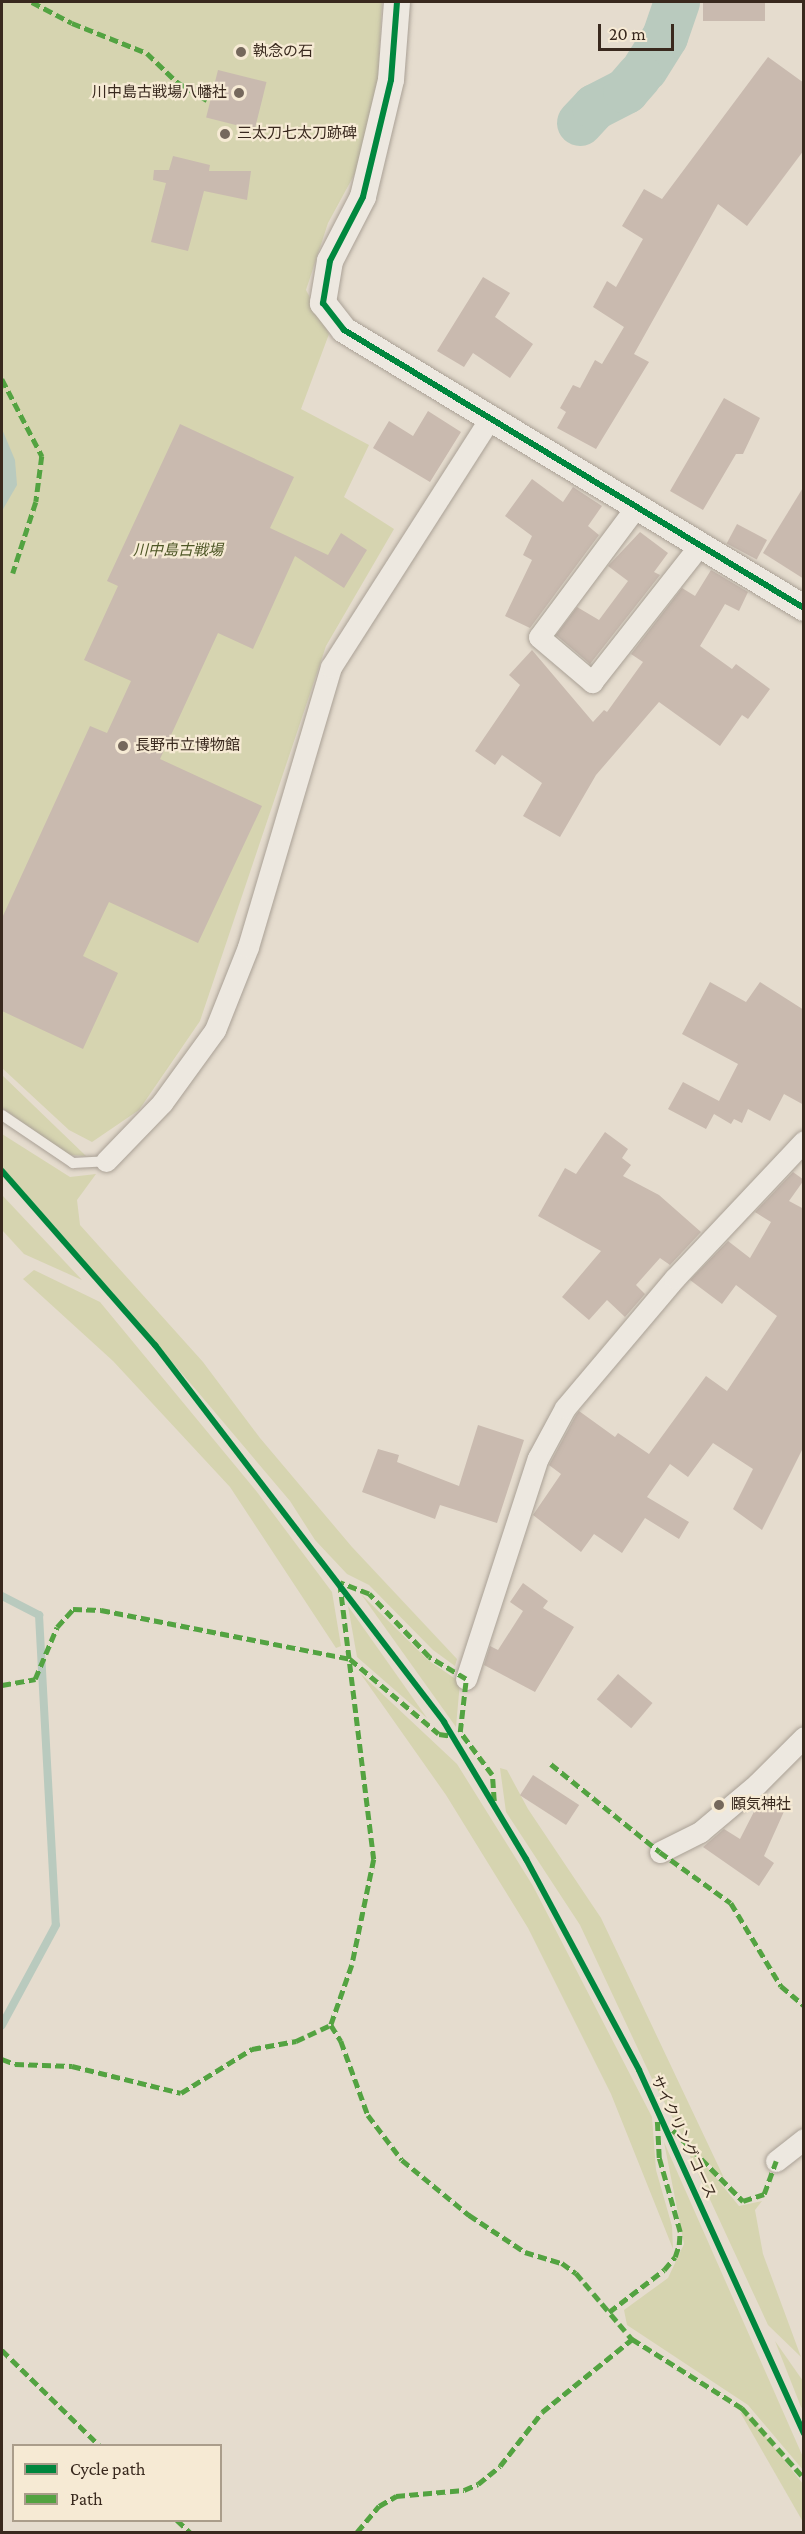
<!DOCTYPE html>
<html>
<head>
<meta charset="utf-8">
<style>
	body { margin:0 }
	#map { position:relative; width:805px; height:2534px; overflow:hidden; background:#e5dcce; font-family:"Crimson Pro","Noto Sans JP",serif }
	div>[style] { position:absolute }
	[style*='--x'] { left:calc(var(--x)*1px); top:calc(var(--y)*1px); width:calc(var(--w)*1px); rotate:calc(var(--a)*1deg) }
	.green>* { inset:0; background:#d6d4b0 }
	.water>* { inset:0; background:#b9cabe }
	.stream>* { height:8px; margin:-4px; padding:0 4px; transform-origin:4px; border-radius:4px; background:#b9cabe }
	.river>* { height:46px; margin:-23px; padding:0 23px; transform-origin:23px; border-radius:23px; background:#b9cabe }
	.building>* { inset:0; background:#c9baaf; transform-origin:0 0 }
	.roads { filter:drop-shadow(0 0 2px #aaa196) drop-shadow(0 0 2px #aaa196) }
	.service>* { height:10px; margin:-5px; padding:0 5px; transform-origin:5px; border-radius:5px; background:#ede8e0 }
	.minor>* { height:21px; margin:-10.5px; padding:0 10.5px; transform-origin:10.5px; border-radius:10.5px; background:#ede8e0 }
	.tertiary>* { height:26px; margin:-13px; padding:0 13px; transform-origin:13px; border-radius:13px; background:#ede8e0 }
	.quiet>* { height:4.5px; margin-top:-2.25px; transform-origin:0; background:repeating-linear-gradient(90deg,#53a341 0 9px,transparent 0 13.5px) }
	.cycleway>* { height:6px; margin:-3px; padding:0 3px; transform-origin:3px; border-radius:3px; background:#00873e }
	.dots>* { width:16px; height:16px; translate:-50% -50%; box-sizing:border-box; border:3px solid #f6ead4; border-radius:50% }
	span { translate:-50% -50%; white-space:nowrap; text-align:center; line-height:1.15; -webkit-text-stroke:4.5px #f6ead4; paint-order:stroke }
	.poi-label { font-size:15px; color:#39291e }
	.left { translate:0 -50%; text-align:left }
	.right { translate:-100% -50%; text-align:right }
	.park-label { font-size:15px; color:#4d5625; font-style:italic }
	.street-label { font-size:15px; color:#39291e }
	.frame { position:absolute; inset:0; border:3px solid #39291e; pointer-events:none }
	.legend { position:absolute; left:12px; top:2444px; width:210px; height:78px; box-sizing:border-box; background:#f6ead4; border:2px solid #aa9d8b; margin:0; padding:8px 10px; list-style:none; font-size:18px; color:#39291e }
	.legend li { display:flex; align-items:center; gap:12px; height:30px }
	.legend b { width:30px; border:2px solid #aa9d8b }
	.scale { position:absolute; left:598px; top:24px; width:76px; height:27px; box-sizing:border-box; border:3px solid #39291e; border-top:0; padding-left:8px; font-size:18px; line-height:21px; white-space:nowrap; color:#39291e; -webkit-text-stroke:4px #f6ead4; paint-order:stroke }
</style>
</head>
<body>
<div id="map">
	<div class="green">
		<div style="clip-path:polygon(2px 2px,382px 2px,377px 97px,359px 166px,328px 223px,306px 290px,329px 334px,301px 409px,369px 445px,344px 497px,394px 529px,326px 646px,200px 1021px,139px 1110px,92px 1142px,69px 1130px,2px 1068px)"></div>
		<div style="clip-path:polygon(2px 1075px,86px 1156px,69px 1155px,2px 1108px)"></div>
		<div style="clip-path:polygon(2px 1134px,70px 1177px,96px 1174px,77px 1200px,80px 1225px,203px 1362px,260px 1438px,352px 1547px,457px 1659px,455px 1666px,433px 1650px,369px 1585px,347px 1574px,315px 1540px,290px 1501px,197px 1391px,2px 1167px)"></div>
		<div style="clip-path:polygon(2px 1195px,82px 1280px,24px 1254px,2px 1230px)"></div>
		<div style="clip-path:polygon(34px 1270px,100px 1302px,257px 1492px,332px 1592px,341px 1646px,336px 1648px,230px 1487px,113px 1361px,23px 1279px)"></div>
		<div style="clip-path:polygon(361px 1594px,428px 1660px,460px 1682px,456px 1727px)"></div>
		<div style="clip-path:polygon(348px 1606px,427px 1718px,357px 1657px)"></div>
		<div style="clip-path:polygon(360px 1673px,457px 1764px,533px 1886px,652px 2117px,656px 2170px,672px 2226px,673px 2249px,611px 2094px,528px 1928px,446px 1795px)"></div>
		<div style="clip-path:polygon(500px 1768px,507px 1770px,528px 1809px,601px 1918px,724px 2178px,685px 2141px,653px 2081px,580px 1925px,506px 1812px)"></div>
		<div style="clip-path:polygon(664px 2142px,803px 2457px,803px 2470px,748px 2405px,627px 2325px,624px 2310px,668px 2278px,684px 2244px)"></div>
		<div style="clip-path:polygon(688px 2152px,699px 2157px,739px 2206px,762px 2201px,755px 2210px,763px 2254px,801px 2357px,768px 2325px)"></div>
		<div style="clip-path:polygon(775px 2341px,803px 2381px,803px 2409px,801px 2407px)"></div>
		<div style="clip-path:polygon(740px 2412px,751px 2418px,803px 2484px,803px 2522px)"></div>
	</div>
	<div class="water">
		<div style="clip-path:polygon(2px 429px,15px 460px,17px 485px,2px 511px)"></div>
	</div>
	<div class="stream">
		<div style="--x:2;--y:1596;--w:42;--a:27.2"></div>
		<div style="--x:39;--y:1615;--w:310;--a:86.9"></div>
		<div style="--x:56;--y:1925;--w:114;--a:118.4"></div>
	</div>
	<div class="river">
		<div style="--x:645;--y:69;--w:38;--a:-58"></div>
		<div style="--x:665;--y:37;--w:37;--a:-71"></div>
		<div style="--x:580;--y:123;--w:22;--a:-47"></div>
		<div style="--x:595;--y:107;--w:35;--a:-27"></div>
		<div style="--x:626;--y:91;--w:20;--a:-49"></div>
	</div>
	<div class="building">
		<div style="left:703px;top:2px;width:62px;height:19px"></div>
		<div style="clip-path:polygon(768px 57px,804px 83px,804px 150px,747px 226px,718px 204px,634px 354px,649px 362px,596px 449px,557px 428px,566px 412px,560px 408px,573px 385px,580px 388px,595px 360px,602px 364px,624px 327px,593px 307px,607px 281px,616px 287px,643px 239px,622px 226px,644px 189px,662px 199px)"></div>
		<div style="left:218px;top:70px;width:50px;height:49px;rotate:14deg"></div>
		<div style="clip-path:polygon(173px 156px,210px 165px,209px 171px,251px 171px,247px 200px,204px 191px,188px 251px,151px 242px,166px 183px,153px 180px,154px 170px,169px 170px)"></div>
		<div style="clip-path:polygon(483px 277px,510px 293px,495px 317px,533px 344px,510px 378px,473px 353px,464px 367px,437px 351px)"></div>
		<div style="clip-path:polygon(724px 398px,760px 418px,743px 454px,736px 454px,703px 510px,670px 491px)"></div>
		<div style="clip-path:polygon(428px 411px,461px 432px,430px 482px,373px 448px,389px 421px,413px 436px)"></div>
		<div style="clip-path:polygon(180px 424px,294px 477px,270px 528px,328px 555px,341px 533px,367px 550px,344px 588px,295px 556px,253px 649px,218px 633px,160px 759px,262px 806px,198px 943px,109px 902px,83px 956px,118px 973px,83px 1049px,2px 1011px,2px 918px,90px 726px,107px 733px,131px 681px,84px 660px,118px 586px,107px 581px)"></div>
		<div style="clip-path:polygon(532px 479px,563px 502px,573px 487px,602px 506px,588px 526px,599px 535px,530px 628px,505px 616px,532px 560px,523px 555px,532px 536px,505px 516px)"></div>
		<div style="clip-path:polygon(804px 486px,804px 579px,763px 553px)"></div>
		<div style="left:737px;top:524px;width:34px;height:22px;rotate:28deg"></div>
		<div style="clip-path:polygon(640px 532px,668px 553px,654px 572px,660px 575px,590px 664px,556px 635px,577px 607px,599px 620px,628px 581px,608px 566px)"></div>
		<div style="clip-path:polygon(711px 570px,748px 592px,739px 611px,725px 604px,700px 646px,732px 669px,736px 664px,770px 689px,748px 719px,742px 715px,720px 746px,659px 702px,596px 775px,560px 837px,523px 816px,542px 783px,502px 755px,495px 765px,475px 751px,520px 685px,509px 675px,532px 650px,593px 722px,604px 710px,607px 712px,643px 662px,631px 654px,682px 588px,695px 596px)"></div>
		<div style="clip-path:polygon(710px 982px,746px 1002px,760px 982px,804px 1010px,804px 1105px,784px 1094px,770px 1121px,748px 1109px,742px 1123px,734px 1119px,731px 1124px,714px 1114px,706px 1129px,668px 1109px,683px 1082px,719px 1101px,738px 1064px,682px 1034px)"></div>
		<div style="clip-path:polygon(605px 1132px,628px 1149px,622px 1158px,631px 1165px,623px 1176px,659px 1195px,701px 1232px,670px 1265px,660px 1258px,636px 1285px,645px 1294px,625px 1317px,607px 1300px,589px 1320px,562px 1297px,601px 1251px,538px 1216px,565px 1168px,576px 1174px)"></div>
		<div style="clip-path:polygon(793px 1172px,804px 1180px,789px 1201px,804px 1209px,804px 1446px,762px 1530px,733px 1509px,753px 1469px,713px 1443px,688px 1477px,670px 1464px,647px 1497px,689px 1522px,679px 1539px,645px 1518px,622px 1553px,594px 1534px,581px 1552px,533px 1515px,561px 1474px,549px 1465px,576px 1415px,579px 1411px,615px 1437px,618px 1433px,649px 1454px,706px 1376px,727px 1391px,777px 1316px,736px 1285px,722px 1304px,690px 1280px,728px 1241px,750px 1258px,771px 1222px,755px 1212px)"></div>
		<div style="clip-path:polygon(478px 1425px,524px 1440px,497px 1523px,440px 1505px,435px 1519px,362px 1492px,378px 1449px,399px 1455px,397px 1462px,459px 1486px)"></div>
		<div style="clip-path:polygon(523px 1583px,548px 1601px,543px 1608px,574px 1627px,535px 1692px,484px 1665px,490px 1646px,498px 1650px,523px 1611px,510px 1602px)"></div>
		<div style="left:618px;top:1674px;width:45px;height:33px;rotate:40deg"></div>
		<div style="left:533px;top:1775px;width:55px;height:24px;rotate:33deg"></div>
		<div style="clip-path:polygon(762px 1796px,786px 1807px,764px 1856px,774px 1863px,759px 1886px,703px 1847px,724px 1829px,740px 1839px)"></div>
	</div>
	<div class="roads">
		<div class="service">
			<div style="--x:2;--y:1115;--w:86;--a:34.1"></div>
			<div style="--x:73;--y:1163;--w:33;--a:-3"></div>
		</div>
		<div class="minor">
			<div style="--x:636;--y:507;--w:162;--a:126.7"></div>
			<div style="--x:539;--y:637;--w:70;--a:40.3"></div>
			<div style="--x:592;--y:682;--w:174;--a:-51.8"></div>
			<div style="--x:106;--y:1161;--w:81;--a:-46"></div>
			<div style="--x:162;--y:1103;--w:90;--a:-54"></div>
			<div style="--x:215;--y:1030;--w:89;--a:-68.3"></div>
			<div style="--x:248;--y:947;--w:292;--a:-73.5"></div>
			<div style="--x:331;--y:667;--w:297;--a:-57.4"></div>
			<div style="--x:466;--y:1679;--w:232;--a:-72"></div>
			<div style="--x:538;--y:1458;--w:57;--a:-61.6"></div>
			<div style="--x:565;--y:1408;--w:170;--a:-49.8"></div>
			<div style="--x:675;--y:1278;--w:188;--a:-46.7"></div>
			<div style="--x:660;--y:1852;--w:45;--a:-26.6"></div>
			<div style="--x:700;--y:1832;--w:75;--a:-40.1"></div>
			<div style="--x:757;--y:1784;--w:66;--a:-45"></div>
			<div style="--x:776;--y:2161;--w:36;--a:-38"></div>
		</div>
		<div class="tertiary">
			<div style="--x:397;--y:2;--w:78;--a:94.4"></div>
			<div style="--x:391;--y:80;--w:120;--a:103.5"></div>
			<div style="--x:363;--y:197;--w:72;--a:117.3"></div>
			<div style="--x:330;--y:261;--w:43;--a:99.5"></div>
			<div style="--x:323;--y:303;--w:34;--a:52"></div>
			<div style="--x:344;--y:330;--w:537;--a:31.15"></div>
		</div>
	</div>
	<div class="quiet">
		<div style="--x:32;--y:2;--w:45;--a:27.7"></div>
		<div style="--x:72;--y:23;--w:81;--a:21.8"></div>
		<div style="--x:147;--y:53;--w:42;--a:44"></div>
		<div style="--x:177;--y:82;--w:35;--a:31"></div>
		<div style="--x:2;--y:379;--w:87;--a:62.5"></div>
		<div style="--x:42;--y:456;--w:46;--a:97.4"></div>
		<div style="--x:36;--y:502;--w:75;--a:107.9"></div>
		<div style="--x:2;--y:1685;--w:34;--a:-10"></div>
		<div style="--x:35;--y:1679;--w:56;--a:-67.1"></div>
		<div style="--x:57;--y:1627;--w:24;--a:-48"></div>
		<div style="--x:73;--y:1609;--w:28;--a:2"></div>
		<div style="--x:101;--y:1610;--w:254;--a:11.1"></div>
		<div style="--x:350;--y:1659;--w:116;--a:40.1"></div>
		<div style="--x:439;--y:1734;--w:14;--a:8"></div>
		<div style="--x:551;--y:1764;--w:140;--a:38.9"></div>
		<div style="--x:660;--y:1852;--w:87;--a:35.7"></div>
		<div style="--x:731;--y:1903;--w:97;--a:58.9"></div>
		<div style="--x:781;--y:1986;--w:30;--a:40"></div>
		<div style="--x:494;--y:1801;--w:26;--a:-94"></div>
		<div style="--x:492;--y:1775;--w:54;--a:-126.7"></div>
		<div style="--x:460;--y:1732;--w:53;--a:-83.5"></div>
		<div style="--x:466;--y:1679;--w:43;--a:-149.3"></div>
		<div style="--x:429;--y:1657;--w:87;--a:-133.6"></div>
		<div style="--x:369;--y:1594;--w:31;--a:-159"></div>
		<div style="--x:340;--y:1583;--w:278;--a:83"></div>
		<div style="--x:374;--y:1859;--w:108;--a:101.7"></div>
		<div style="--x:352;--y:1965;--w:64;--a:109.3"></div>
		<div style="--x:331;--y:2025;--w:19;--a:58"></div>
		<div style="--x:341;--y:2041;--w:79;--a:70"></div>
		<div style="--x:368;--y:2115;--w:56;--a:52.9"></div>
		<div style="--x:402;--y:2160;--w:87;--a:39.4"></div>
		<div style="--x:469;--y:2215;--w:67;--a:33.5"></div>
		<div style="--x:525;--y:2252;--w:39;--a:17"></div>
		<div style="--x:562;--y:2263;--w:17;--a:36"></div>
		<div style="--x:576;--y:2273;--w:87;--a:49.7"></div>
		<div style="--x:632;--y:2339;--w:130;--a:32.1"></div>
		<div style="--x:742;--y:2408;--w:94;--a:48.5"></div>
		<div style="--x:2;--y:2059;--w:14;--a:21"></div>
		<div style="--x:15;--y:2064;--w:57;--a:2"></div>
		<div style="--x:72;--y:2066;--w:112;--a:13.9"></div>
		<div style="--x:181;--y:2093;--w:84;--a:-31.8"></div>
		<div style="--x:252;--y:2049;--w:45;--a:-10.3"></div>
		<div style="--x:296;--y:2041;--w:38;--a:-25"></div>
		<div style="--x:673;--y:2130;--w:100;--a:45.4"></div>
		<div style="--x:743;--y:2201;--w:22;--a:-18"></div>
		<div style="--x:764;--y:2194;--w:35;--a:-70"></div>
		<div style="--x:609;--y:2312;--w:69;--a:-37.4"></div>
		<div style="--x:664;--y:2270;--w:17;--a:-50"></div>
		<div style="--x:675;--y:2257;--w:13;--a:-72"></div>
		<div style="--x:679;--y:2245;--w:13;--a:-86"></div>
		<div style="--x:680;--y:2232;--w:77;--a:-105.8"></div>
		<div style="--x:659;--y:2158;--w:40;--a:-92.9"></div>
		<div style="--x:2;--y:2350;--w:137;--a:44.4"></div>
		<div style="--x:177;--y:2520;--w:18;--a:43"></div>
		<div style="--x:357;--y:2532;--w:34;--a:-50"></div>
		<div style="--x:379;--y:2506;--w:20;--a:-30"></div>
		<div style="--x:396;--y:2496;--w:68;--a:-5"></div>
		<div style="--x:464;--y:2490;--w:15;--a:-23"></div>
		<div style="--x:478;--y:2484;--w:28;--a:-39"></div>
		<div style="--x:500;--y:2466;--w:68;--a:-52.1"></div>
		<div style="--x:542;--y:2412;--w:116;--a:-39"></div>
	</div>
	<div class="cycleway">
		<div style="--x:397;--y:2;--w:78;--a:94.4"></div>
		<div style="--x:391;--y:80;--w:120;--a:103.5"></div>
		<div style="--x:363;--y:197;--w:72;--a:117.3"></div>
		<div style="--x:330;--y:261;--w:43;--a:99.5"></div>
		<div style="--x:323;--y:303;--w:34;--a:52"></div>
		<div style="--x:344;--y:330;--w:537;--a:31.15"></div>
		<div style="--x:2;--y:1171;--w:232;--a:48.7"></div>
		<div style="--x:155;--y:1345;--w:475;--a:52.5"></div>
		<div style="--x:444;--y:1722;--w:160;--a:59.1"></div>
		<div style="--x:526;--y:1859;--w:239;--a:61.8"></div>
		<div style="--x:639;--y:2070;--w:399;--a:65.6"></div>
	</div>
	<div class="dots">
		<div style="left:241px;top:52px;background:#75685c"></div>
		<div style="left:239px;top:93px;background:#75685c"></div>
		<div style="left:225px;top:134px;background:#75685c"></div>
		<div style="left:123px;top:746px;background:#75685c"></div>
		<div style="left:719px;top:1805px;background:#75685c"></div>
	</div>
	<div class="poi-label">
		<span class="left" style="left:253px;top:52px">執念の石</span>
		<span class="right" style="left:227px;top:93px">川中島古戦場八幡社</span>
		<span class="left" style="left:237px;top:134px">三太刀七太刀跡碑</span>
		<span class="left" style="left:135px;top:746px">長野市立博物館</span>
		<span class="left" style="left:731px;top:1805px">頥気神社</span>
	</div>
	<div class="park-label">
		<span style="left:178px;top:551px">川中島古戦場</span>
	</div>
	<div class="street-label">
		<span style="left:683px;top:2137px;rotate:65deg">サイクリングコース</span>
	</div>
	<div class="frame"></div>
	<ul class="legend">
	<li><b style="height:8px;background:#00873e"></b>Cycle path</li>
	<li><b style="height:8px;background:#53a341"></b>Path</li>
	</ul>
	<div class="scale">20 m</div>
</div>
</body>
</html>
